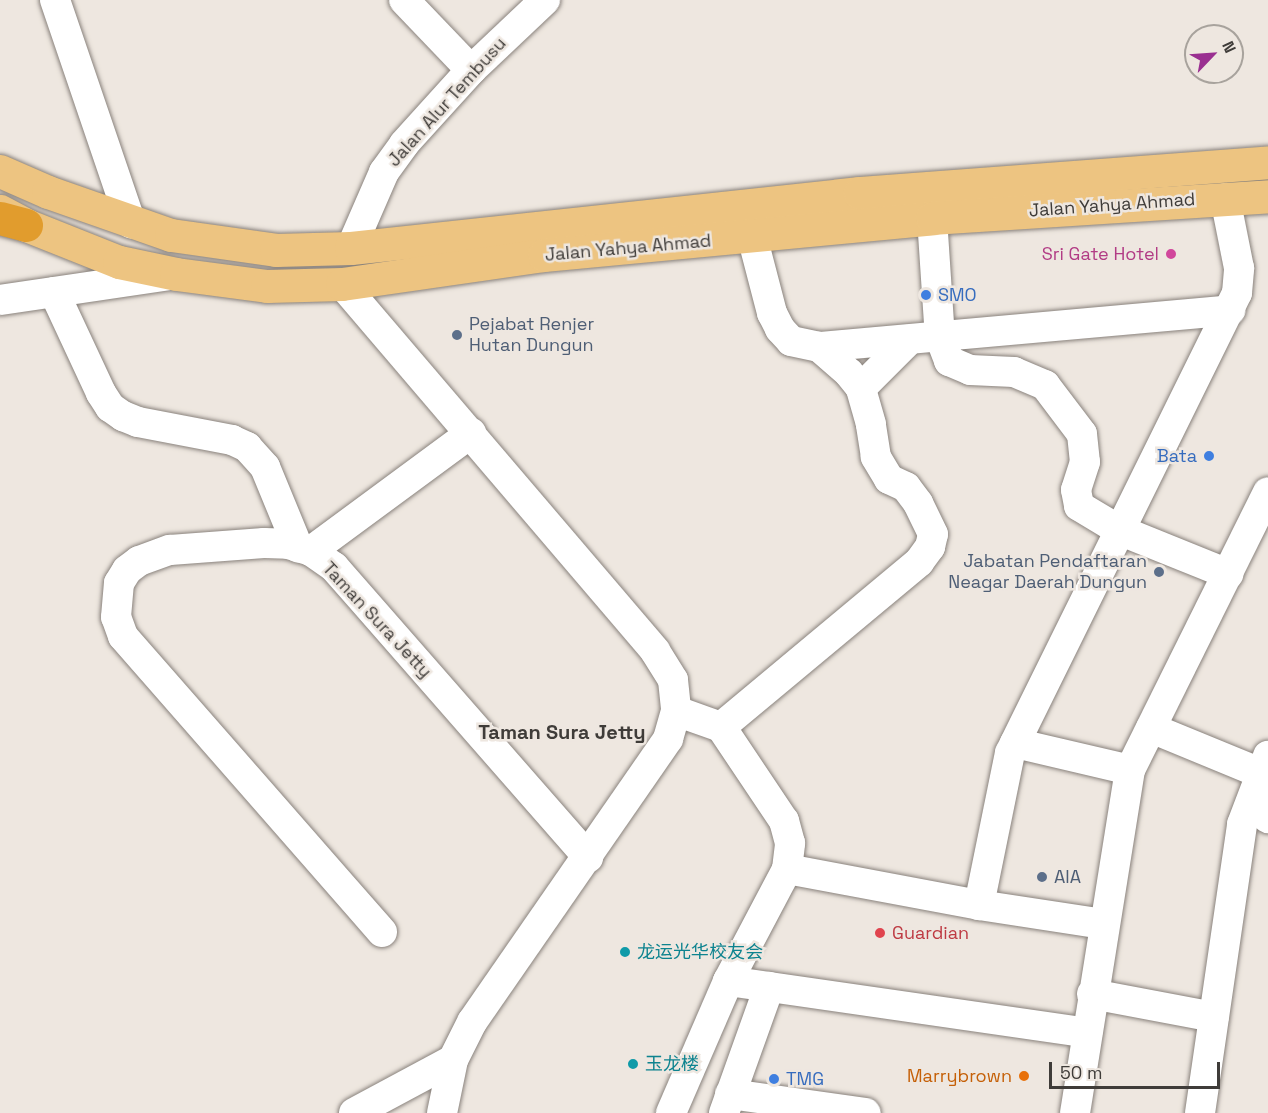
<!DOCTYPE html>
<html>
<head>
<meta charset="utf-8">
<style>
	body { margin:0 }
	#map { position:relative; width:1268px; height:1113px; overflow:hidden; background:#eee7e0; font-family:"Space Grotesk","Noto Sans SC",sans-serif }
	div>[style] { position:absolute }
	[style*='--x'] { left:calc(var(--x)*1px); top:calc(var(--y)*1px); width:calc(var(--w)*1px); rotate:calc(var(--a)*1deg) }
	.roads { filter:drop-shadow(0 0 2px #89827c) drop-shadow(0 0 2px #89827c) }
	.minor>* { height:30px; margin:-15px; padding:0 15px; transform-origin:15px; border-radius:15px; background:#fff }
	.major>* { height:33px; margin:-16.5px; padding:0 16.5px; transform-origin:16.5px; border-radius:16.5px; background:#edc481 }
	.highway>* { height:33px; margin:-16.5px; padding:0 16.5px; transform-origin:16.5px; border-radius:16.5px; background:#e19c2d }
	.dots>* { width:16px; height:16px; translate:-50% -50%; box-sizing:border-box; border:3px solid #eee7e0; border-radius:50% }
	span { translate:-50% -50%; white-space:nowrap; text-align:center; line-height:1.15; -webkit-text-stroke:5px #eee7e0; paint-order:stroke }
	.street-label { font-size:18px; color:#3f3c39 }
	.hotel-label { font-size:18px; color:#b23c85 }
	.right { translate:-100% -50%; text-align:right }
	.shop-label { font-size:18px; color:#366cbe }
	.left { translate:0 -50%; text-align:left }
	.service-label { font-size:18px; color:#4e5e75 }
	.health-label { font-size:18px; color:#be3a42 }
	.culture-label { font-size:18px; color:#0d838f }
	.food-label { font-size:18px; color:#c56008 }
	.neighbourhood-label { font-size:20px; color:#3f3c39; font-weight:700 }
	.north { position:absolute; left:1184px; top:24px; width:60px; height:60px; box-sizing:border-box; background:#eee7e0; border:2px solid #a8a39d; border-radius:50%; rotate:65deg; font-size:16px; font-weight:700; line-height:24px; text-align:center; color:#3f3c39 }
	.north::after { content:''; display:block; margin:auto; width:21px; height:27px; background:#9a3091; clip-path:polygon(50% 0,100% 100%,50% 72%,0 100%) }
	.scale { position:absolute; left:1049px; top:1062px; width:171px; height:27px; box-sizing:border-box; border:3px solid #3f3c39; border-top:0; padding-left:8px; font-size:18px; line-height:21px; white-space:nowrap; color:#3f3c39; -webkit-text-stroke:4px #eee7e0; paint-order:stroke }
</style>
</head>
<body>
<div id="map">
	<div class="roads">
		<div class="minor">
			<div style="--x:55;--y:0;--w:236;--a:71.2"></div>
			<div style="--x:404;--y:0;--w:97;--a:46.3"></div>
			<div style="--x:932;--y:218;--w:119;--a:86.2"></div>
			<div style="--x:940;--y:337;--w:26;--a:69"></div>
			<div style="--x:949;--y:361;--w:23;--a:23"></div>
			<div style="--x:970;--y:370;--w:44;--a:2.6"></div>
			<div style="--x:1014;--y:372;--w:34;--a:23"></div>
			<div style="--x:1045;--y:385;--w:61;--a:52.9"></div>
			<div style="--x:1082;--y:434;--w:28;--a:84"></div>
			<div style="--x:1085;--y:462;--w:29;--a:108"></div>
			<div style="--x:1076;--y:490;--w:16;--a:79"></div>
			<div style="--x:1079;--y:506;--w:47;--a:31"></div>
			<div style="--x:1119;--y:530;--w:118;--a:22"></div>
			<div style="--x:752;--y:236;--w:80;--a:75.4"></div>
			<div style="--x:772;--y:313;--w:18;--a:63"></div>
			<div style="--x:780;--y:329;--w:16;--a:47"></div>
			<div style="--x:791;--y:341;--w:29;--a:12"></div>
			<div style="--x:819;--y:347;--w:413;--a:-5.1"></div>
			<div style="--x:351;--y:248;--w:83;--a:-66.5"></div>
			<div style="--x:384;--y:172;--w:34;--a:-54"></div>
			<div style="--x:404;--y:144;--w:100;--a:-47.8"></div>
			<div style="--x:471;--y:70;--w:102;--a:-43.4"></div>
			<div style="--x:342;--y:284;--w:482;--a:49.5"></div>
			<div style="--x:655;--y:651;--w:34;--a:58"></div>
			<div style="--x:673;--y:680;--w:31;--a:84"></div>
			<div style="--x:676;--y:711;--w:29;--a:106"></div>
			<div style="--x:668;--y:739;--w:344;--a:124.7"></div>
			<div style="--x:472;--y:1022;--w:42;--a:116.6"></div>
			<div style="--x:453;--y:1060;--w:54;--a:101.7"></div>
			<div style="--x:54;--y:292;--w:111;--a:65"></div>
			<div style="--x:101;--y:393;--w:17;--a:57"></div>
			<div style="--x:110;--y:407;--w:16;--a:35"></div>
			<div style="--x:123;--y:416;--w:16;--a:22"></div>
			<div style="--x:138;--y:422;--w:96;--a:10.8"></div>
			<div style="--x:232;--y:440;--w:17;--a:25"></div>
			<div style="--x:247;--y:447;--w:27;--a:48"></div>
			<div style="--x:265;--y:467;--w:87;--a:67.6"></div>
			<div style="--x:0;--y:300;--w:171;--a:-8.4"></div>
			<div style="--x:861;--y:388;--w:68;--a:-45"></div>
			<div style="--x:311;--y:551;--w:199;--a:-36.4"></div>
			<div style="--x:676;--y:711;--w:48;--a:19.6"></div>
			<div style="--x:721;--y:727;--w:258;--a:-39.8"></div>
			<div style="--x:919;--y:562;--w:19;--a:-54"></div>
			<div style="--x:930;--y:547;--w:13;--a:-77"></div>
			<div style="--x:933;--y:534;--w:34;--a:-116"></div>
			<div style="--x:918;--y:503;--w:20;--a:-127"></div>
			<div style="--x:906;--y:487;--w:19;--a:-155"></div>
			<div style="--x:889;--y:479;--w:26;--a:-121"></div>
			<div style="--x:876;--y:457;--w:33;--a:-99"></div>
			<div style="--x:871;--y:424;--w:37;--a:-106"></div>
			<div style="--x:861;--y:388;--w:19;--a:-129"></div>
			<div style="--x:849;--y:373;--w:40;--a:-139"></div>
			<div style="--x:1151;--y:728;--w:118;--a:22.4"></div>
			<div style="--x:1260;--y:773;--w:46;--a:79.9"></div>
			<div style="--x:1015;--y:743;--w:118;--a:13.2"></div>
			<div style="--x:787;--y:869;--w:195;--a:10.6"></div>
			<div style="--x:979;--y:905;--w:125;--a:8.7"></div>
			<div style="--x:979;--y:905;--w:155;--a:-78.5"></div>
			<div style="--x:1010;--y:753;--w:513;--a:-63.73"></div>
			<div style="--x:1237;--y:293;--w:25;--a:-85"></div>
			<div style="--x:1239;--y:268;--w:71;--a:-101.3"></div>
			<div style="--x:382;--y:932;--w:393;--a:-131.2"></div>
			<div style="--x:123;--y:636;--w:20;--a:-110"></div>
			<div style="--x:116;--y:617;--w:34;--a:-85"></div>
			<div style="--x:119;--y:583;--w:15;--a:-58"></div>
			<div style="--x:127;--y:570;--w:15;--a:-37"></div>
			<div style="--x:139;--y:561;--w:33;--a:-20"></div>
			<div style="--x:170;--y:550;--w:94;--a:-4.3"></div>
			<div style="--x:264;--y:543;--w:24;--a:2"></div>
			<div style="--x:288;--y:544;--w:24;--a:17"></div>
			<div style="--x:311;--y:551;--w:28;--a:35"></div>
			<div style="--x:334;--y:567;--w:386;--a:48.8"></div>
			<div style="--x:728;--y:981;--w:363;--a:8.2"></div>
			<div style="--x:1092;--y:994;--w:124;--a:10.7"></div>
			<div style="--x:730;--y:1094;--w:137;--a:8"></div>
			<div style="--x:354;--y:1113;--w:112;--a:-28.2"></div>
			<div style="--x:671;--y:1113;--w:144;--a:-66.6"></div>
			<div style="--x:728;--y:981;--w:127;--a:-62.2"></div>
			<div style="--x:787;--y:869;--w:26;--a:-83"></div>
			<div style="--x:790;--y:843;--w:23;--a:-105"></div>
			<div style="--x:784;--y:821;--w:113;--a:-123.8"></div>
			<div style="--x:724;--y:1113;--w:134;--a:-70.3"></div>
			<div style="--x:1075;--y:1113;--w:347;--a:-80.9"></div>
			<div style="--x:1130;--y:770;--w:310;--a:-63.6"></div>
			<div style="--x:1200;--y:1113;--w:292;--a:-81.7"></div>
			<div style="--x:1242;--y:824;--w:73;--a:-69.1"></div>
		</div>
		<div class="major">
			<div style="--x:0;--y:171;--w:52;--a:23.6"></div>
			<div style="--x:48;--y:192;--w:130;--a:19.3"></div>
			<div style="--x:171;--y:235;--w:106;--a:8.1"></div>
			<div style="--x:276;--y:250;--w:75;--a:-1.5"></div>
			<div style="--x:351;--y:248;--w:512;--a:-6.17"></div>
			<div style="--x:860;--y:193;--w:409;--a:-4.3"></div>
			<div style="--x:0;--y:211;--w:30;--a:28"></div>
			<div style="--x:26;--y:225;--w:100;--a:21.7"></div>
			<div style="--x:119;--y:262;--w:58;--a:11.9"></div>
			<div style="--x:176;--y:274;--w:92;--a:7.5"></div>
			<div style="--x:267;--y:286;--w:75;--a:-1.5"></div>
			<div style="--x:342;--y:284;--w:204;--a:-8.2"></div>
			<div style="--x:544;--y:255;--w:390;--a:-5.4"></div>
			<div style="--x:932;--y:218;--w:337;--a:-3.7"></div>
		</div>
		<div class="highway">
			<div style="--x:0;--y:218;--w:27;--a:15"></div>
		</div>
	</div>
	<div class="dots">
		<div style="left:1171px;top:254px;background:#d1479c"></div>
		<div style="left:926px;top:295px;background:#3f7fe0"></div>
		<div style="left:457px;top:335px;background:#5c6f8a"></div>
		<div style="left:1209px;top:456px;background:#3f7fe0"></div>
		<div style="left:1159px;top:572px;background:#5c6f8a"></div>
		<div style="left:1042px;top:877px;background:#5c6f8a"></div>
		<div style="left:880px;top:933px;background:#e0444e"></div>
		<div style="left:625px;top:952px;background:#0f9aa8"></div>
		<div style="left:633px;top:1064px;background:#0f9aa8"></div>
		<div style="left:1024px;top:1076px;background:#e8710a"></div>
		<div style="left:774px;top:1079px;background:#3f7fe0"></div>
	</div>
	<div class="street-label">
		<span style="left:447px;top:102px;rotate:-48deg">Jalan Alur Tembusu</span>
		<span style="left:1112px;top:205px;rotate:-4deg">Jalan Yahya Ahmad</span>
		<span style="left:628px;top:248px;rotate:-5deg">Jalan Yahya Ahmad</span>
		<span style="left:377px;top:620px;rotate:47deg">Taman Sura Jetty</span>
	</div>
	<div class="hotel-label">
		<span class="right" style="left:1159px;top:254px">Sri Gate Hotel</span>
	</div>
	<div class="shop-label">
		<span class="left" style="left:938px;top:295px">SMO</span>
		<span class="right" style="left:1197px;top:456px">Bata</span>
		<span class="left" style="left:786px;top:1079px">TMG</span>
	</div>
	<div class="service-label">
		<span class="left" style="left:469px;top:335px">Pejabat Renjer<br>Hutan Dungun</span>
		<span class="right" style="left:1147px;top:572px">Jabatan Pendaftaran<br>Neagar Daerah Dungun</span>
		<span class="left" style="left:1054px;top:877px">AIA</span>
	</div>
	<div class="health-label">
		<span class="left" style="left:892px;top:933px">Guardian</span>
	</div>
	<div class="culture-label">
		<span class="left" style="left:637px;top:952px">龙运光华校友会</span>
		<span class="left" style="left:645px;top:1064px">玉龙楼</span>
	</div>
	<div class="food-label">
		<span class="right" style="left:1012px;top:1076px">Marrybrown</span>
	</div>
	<div class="neighbourhood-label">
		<span style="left:562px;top:732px">Taman Sura Jetty</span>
	</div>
	<div class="north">N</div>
	<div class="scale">50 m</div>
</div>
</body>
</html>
